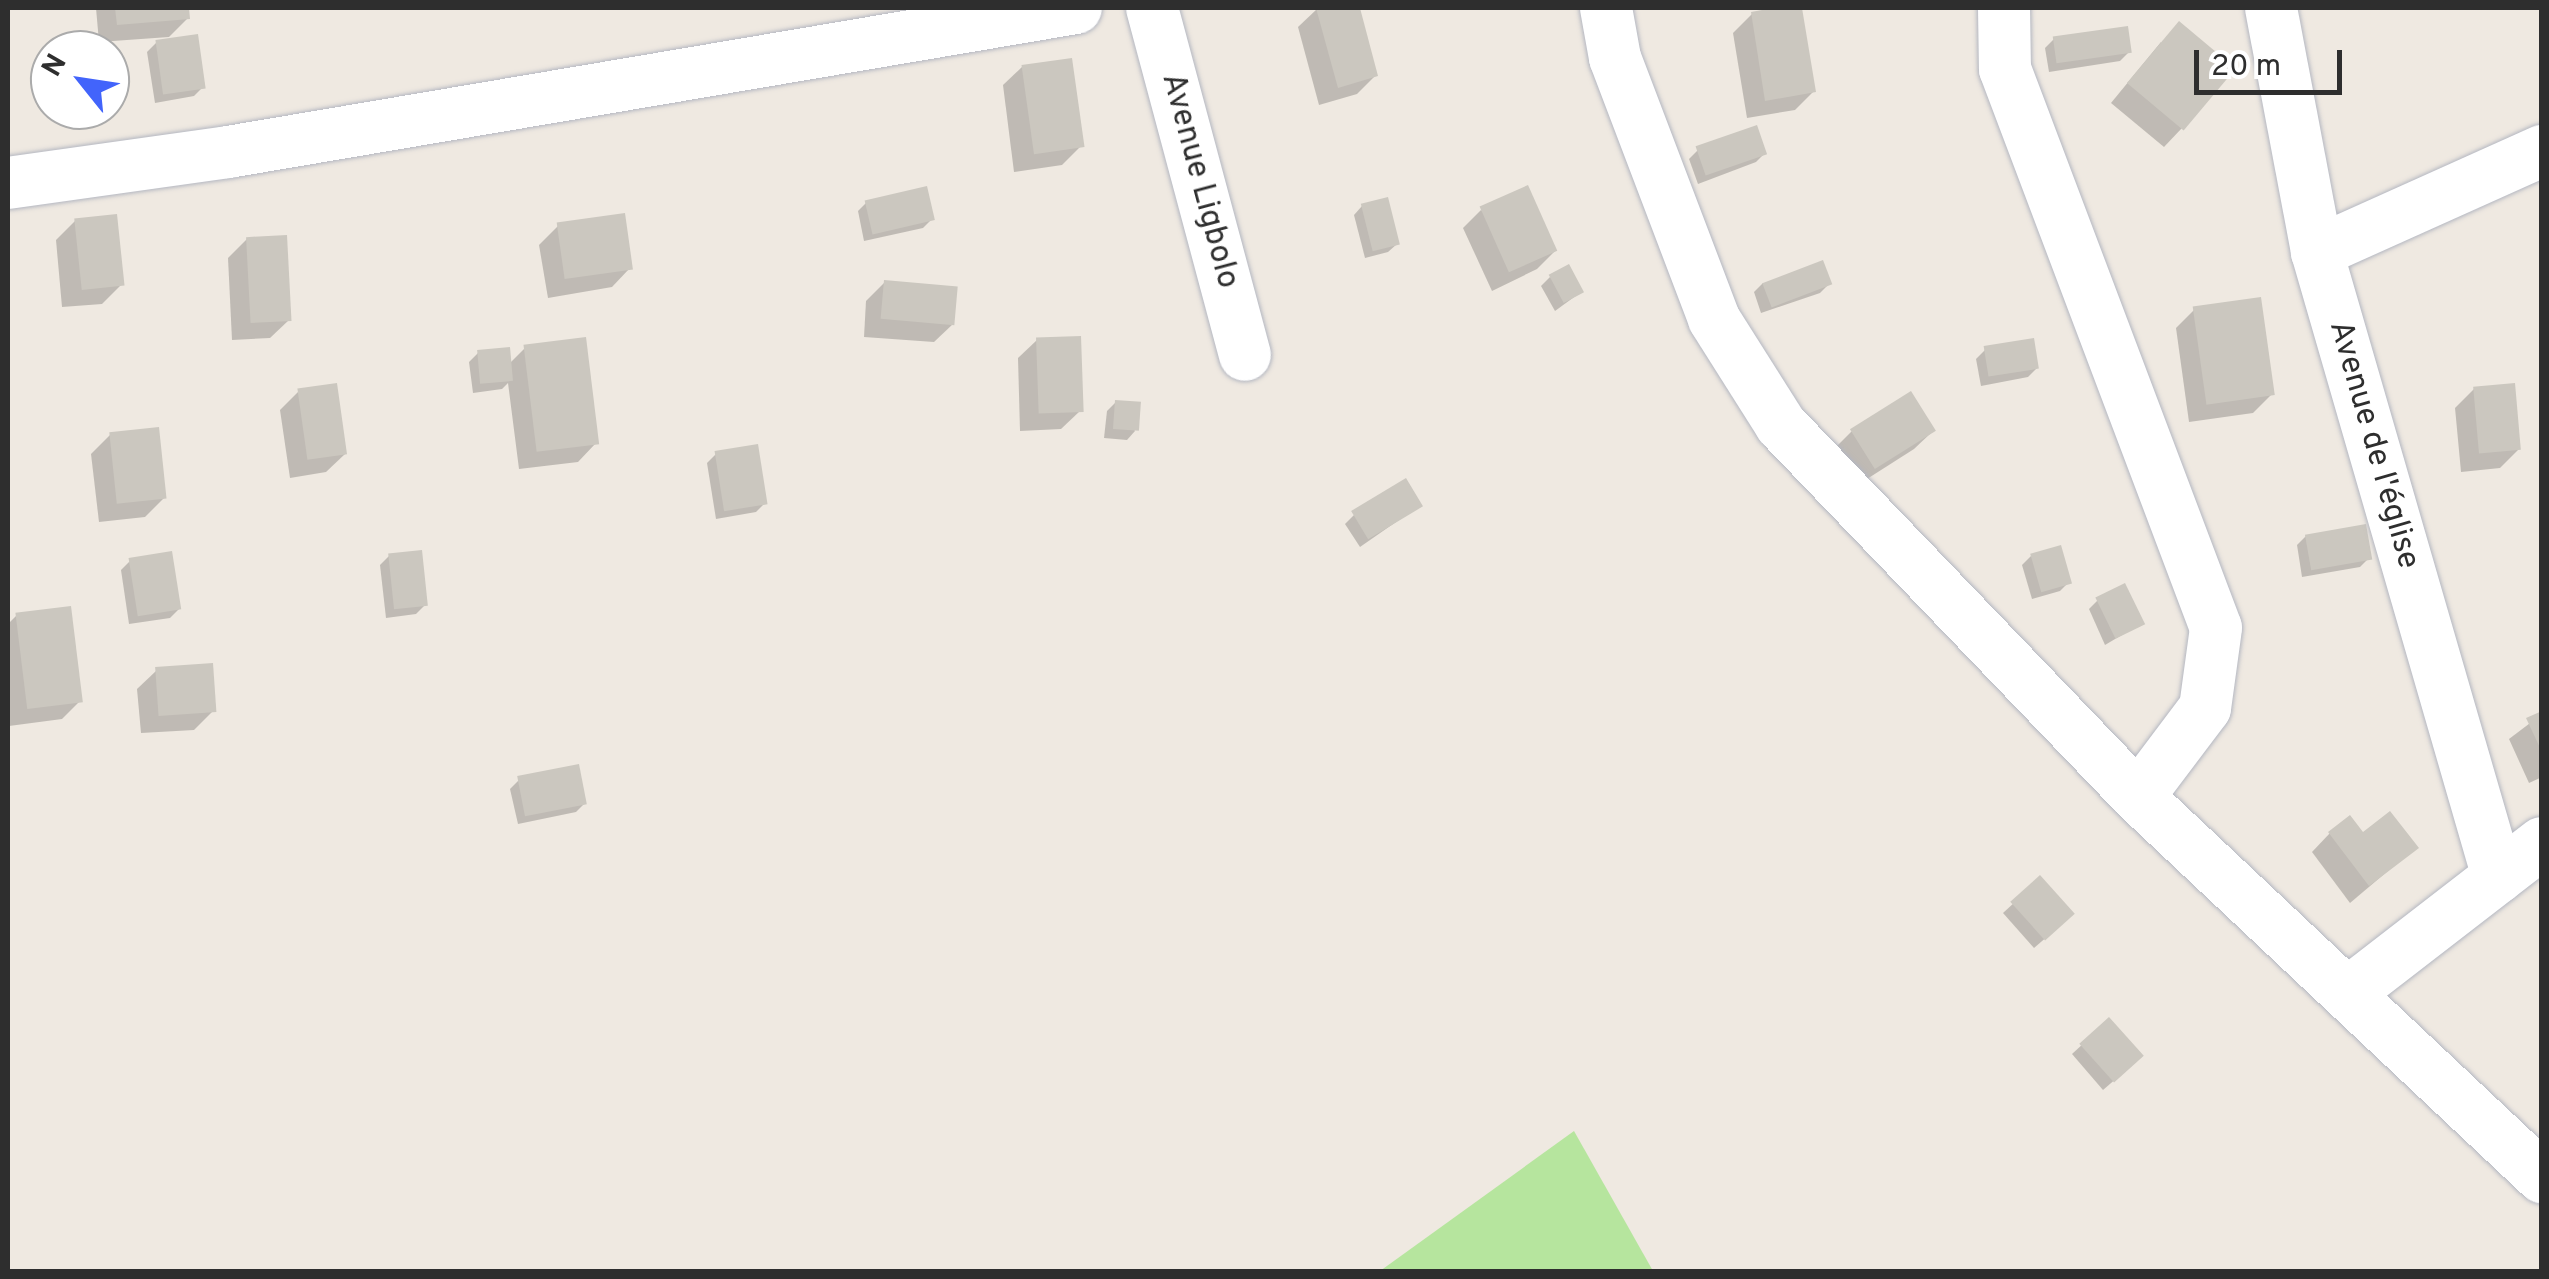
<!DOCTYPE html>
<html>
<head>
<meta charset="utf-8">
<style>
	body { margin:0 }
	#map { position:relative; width:2549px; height:1279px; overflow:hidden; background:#efe9e1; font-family:Overpass,sans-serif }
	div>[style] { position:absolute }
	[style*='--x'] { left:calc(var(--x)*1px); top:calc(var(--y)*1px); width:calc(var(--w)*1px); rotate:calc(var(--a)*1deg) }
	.green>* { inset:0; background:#b6e59e }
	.shadow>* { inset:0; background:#0003 }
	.building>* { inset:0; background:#cbc7bf; transform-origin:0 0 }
	.roads { filter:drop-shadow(0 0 2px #b4b7c1) drop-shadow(0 0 2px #b4b7c1) }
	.street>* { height:52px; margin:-26px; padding:0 26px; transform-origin:26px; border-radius:26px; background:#fff }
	span { translate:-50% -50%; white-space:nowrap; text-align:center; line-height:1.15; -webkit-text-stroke:10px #fff; paint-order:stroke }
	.street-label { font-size:32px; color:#2e2e2e }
	.frame { position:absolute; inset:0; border:10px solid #2e2e2e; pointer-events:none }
	.north { position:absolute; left:30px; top:30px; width:100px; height:100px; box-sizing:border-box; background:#fff; border:2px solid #ababab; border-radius:50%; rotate:300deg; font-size:28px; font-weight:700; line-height:40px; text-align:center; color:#2e2e2e }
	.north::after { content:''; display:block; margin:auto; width:35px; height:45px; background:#4264fb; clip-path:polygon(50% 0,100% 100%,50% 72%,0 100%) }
	.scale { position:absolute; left:2194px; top:50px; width:148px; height:45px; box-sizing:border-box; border:5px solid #2e2e2e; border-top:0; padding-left:12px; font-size:30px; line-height:35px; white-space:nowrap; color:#2e2e2e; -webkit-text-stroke:8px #fff; paint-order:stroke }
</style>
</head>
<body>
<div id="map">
	<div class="green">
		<div style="clip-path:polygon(1574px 1131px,1653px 1271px,1380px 1271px)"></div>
	</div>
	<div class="shadow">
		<div style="clip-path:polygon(96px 8px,187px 8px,188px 18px,169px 37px,99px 42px)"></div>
		<div style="clip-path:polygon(1358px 8px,1376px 75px,1357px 94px,1319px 105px,1298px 27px,1317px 9px)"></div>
		<div style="clip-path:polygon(1799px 8px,1814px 91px,1795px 110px,1747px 118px,1733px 33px,1752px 14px)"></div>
		<div style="clip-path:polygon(2054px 39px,2129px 52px,2120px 61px,2049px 72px,2045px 48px)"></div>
		<div style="clip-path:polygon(2161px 42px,2182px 128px,2164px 147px,2111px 103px)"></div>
		<div style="clip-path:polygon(156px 43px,203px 87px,194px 96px,155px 103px,147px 52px)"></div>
		<div style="clip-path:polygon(1022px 67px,1081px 146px,1062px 165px,1014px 172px,1003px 85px)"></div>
		<div style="clip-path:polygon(1698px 150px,1764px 154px,1756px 162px,1698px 184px,1689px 159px)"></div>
		<div style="clip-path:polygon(867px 202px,932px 219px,923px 228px,864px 241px,858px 211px)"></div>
		<div style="clip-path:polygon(1362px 206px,1397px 244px,1388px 252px,1365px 258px,1354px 215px)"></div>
		<div style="clip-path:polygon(1481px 210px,1555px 251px,1537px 269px,1492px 291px,1463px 228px)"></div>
		<div style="clip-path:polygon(75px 221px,121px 285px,102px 304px,62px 307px,56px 240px)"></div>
		<div style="clip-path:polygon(558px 226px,630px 268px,612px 287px,548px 298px,539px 245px)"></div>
		<div style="clip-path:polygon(247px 239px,289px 320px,270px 338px,232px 340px,228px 258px)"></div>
		<div style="clip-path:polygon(1550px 277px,1581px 292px,1555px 311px,1541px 286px)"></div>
		<div style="clip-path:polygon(885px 282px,953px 324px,934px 342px,864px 337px,866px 301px)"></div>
		<div style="clip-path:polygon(1763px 283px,1829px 284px,1820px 293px,1761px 313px,1754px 292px)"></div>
		<div style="clip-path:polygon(2195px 309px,2272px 394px,2253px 413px,2189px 422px,2176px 328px)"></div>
		<div style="clip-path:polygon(1037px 340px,1080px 411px,1061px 429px,1020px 431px,1018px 358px)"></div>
		<div style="clip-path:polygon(525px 348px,596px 443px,578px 462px,519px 469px,508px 383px,502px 389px,473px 393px,469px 362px,478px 353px,509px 364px)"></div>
		<div style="clip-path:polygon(1985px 350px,2037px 368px,2028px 377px,1981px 386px,1976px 359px)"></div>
		<div style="clip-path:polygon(2474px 389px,2519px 449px,2500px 468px,2461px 472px,2455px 408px)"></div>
		<div style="clip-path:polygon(298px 392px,345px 454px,326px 472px,290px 478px,280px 410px)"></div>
		<div style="clip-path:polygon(1116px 402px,1135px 431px,1127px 440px,1104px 438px,1107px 411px)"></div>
		<div style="clip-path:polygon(1852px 431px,1933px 431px,1914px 449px,1856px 486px,1833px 450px)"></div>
		<div style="clip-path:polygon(110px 435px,164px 498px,145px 517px,99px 522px,91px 454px)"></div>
		<div style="clip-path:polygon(716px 454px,765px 503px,756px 512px,716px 519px,707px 463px)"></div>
		<div style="clip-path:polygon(1419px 506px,1360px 547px,1345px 524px,1354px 515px)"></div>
		<div style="clip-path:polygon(2306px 536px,2369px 558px,2360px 567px,2302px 577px,2297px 545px)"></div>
		<div style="clip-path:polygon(389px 556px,425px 605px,416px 614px,386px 618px,380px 565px)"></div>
		<div style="clip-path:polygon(2031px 556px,2069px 582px,2060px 591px,2032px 599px,2022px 565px)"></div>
		<div style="clip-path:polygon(130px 561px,179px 609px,170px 618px,129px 624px,121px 570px)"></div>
		<div style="clip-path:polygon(2098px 600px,2142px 623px,2105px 645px,2089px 609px)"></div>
		<div style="clip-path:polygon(16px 616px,80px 701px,62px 719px,9px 726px,8px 624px)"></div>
		<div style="clip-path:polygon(156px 671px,213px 711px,194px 730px,141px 733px,137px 689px)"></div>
		<div style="clip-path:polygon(2542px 714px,2542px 777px,2529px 783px,2509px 739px)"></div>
		<div style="clip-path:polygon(519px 780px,585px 803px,576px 812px,518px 824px,510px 789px)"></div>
		<div style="clip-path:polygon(2330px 833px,2363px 835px,2415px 848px,2350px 903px,2312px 852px)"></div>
		<div style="clip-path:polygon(2040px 879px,2063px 923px,2034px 948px,2003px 913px)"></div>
		<div style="clip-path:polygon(2109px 1020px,2132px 1065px,2103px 1090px,2072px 1054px)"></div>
	</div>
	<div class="building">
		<div style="clip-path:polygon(115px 8px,189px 8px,190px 19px,117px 25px)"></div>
		<div style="clip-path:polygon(1316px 8px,1360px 8px,1378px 76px,1338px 88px)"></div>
		<div style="clip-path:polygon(1773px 8px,1802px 8px,1816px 92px,1765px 101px,1751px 12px)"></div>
		<div style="left:2179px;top:21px;width:74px;height:81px;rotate:40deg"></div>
		<div style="left:2128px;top:26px;width:27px;height:76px;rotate:82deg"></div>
		<div style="left:198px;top:34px;width:55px;height:43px;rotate:82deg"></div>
		<div style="left:1072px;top:58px;width:90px;height:51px;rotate:82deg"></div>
		<div style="left:1757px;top:125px;width:31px;height:65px;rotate:71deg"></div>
		<div style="left:1528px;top:185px;width:72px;height:53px;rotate:66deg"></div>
		<div style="left:927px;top:186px;width:35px;height:64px;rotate:77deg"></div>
		<div style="left:1388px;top:197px;width:49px;height:28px;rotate:76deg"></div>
		<div style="left:625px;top:213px;width:57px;height:69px;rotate:82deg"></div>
		<div style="left:117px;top:214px;width:72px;height:43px;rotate:84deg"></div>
		<div style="left:287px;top:235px;width:86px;height:41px;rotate:87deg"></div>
		<div style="left:1823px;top:260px;width:26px;height:65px;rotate:69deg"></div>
		<div style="left:1569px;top:264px;width:32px;height:23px;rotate:62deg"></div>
		<div style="left:884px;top:280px;width:74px;height:39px;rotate:5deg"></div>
		<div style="left:2261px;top:297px;width:99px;height:69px;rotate:82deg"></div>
		<div style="left:1081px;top:336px;width:76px;height:45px;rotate:88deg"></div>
		<div style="left:586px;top:337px;width:108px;height:63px;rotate:83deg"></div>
		<div style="left:2034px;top:338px;width:31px;height:51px;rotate:81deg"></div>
		<div style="left:510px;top:347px;width:34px;height:33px;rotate:85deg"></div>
		<div style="left:337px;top:383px;width:72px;height:40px;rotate:82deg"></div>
		<div style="left:2515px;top:383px;width:67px;height:42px;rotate:85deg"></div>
		<div style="left:1911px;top:391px;width:47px;height:72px;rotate:58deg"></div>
		<div style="left:1115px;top:400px;width:26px;height:29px;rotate:4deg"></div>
		<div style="left:159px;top:427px;width:72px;height:50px;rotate:84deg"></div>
		<div style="left:758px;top:444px;width:61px;height:44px;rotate:81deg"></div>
		<div style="left:1406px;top:478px;width:33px;height:64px;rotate:59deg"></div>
		<div style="left:2366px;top:524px;width:36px;height:62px;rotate:80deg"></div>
		<div style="left:2061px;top:545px;width:40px;height:32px;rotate:74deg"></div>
		<div style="left:422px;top:550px;width:56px;height:34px;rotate:84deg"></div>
		<div style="left:172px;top:551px;width:59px;height:44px;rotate:81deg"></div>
		<div style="left:2125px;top:583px;width:46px;height:33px;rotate:64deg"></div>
		<div style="left:71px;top:606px;width:97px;height:56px;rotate:83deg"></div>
		<div style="left:213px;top:663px;width:49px;height:58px;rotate:86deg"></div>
		<div style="clip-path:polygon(2542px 711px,2542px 752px,2526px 718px)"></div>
		<div style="left:579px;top:764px;width:41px;height:63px;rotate:79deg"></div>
		<div style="clip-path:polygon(2390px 811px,2419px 848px,2369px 886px,2328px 832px,2350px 815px,2363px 832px)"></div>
		<div style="left:2040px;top:875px;width:52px;height:40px;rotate:48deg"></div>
		<div style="left:2109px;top:1017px;width:52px;height:40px;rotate:48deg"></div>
	</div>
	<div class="roads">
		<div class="street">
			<div style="--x:1152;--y:8;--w:359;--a:75"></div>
			<div style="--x:1606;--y:8;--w:51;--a:79.8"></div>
			<div style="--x:1615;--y:58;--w:279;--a:69.2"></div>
			<div style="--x:1714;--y:319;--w:125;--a:57.7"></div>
			<div style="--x:1781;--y:425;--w:516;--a:46.18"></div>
			<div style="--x:2138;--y:797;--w:555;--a:43.25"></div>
			<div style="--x:2004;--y:8;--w:61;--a:89.1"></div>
			<div style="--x:2005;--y:69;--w:597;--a:69.32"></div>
			<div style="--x:2216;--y:628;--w:81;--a:97.8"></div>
			<div style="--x:2205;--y:708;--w:111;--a:127"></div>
			<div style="--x:2271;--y:8;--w:248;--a:79.3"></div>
			<div style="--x:2317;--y:252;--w:651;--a:73.85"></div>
			<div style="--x:8;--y:183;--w:222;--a:-8"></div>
			<div style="--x:228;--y:152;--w:860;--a:-9.64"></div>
			<div style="--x:2317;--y:252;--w:247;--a:-24.2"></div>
			<div style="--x:2348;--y:993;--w:245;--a:-37.7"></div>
		</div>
	</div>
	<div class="street-label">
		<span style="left:1199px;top:181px;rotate:75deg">Avenue Ligbolo</span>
		<span style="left:2373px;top:445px;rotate:74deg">Avenue de l'église</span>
	</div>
	<div class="frame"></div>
	<div class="north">N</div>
	<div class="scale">20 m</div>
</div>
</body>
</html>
